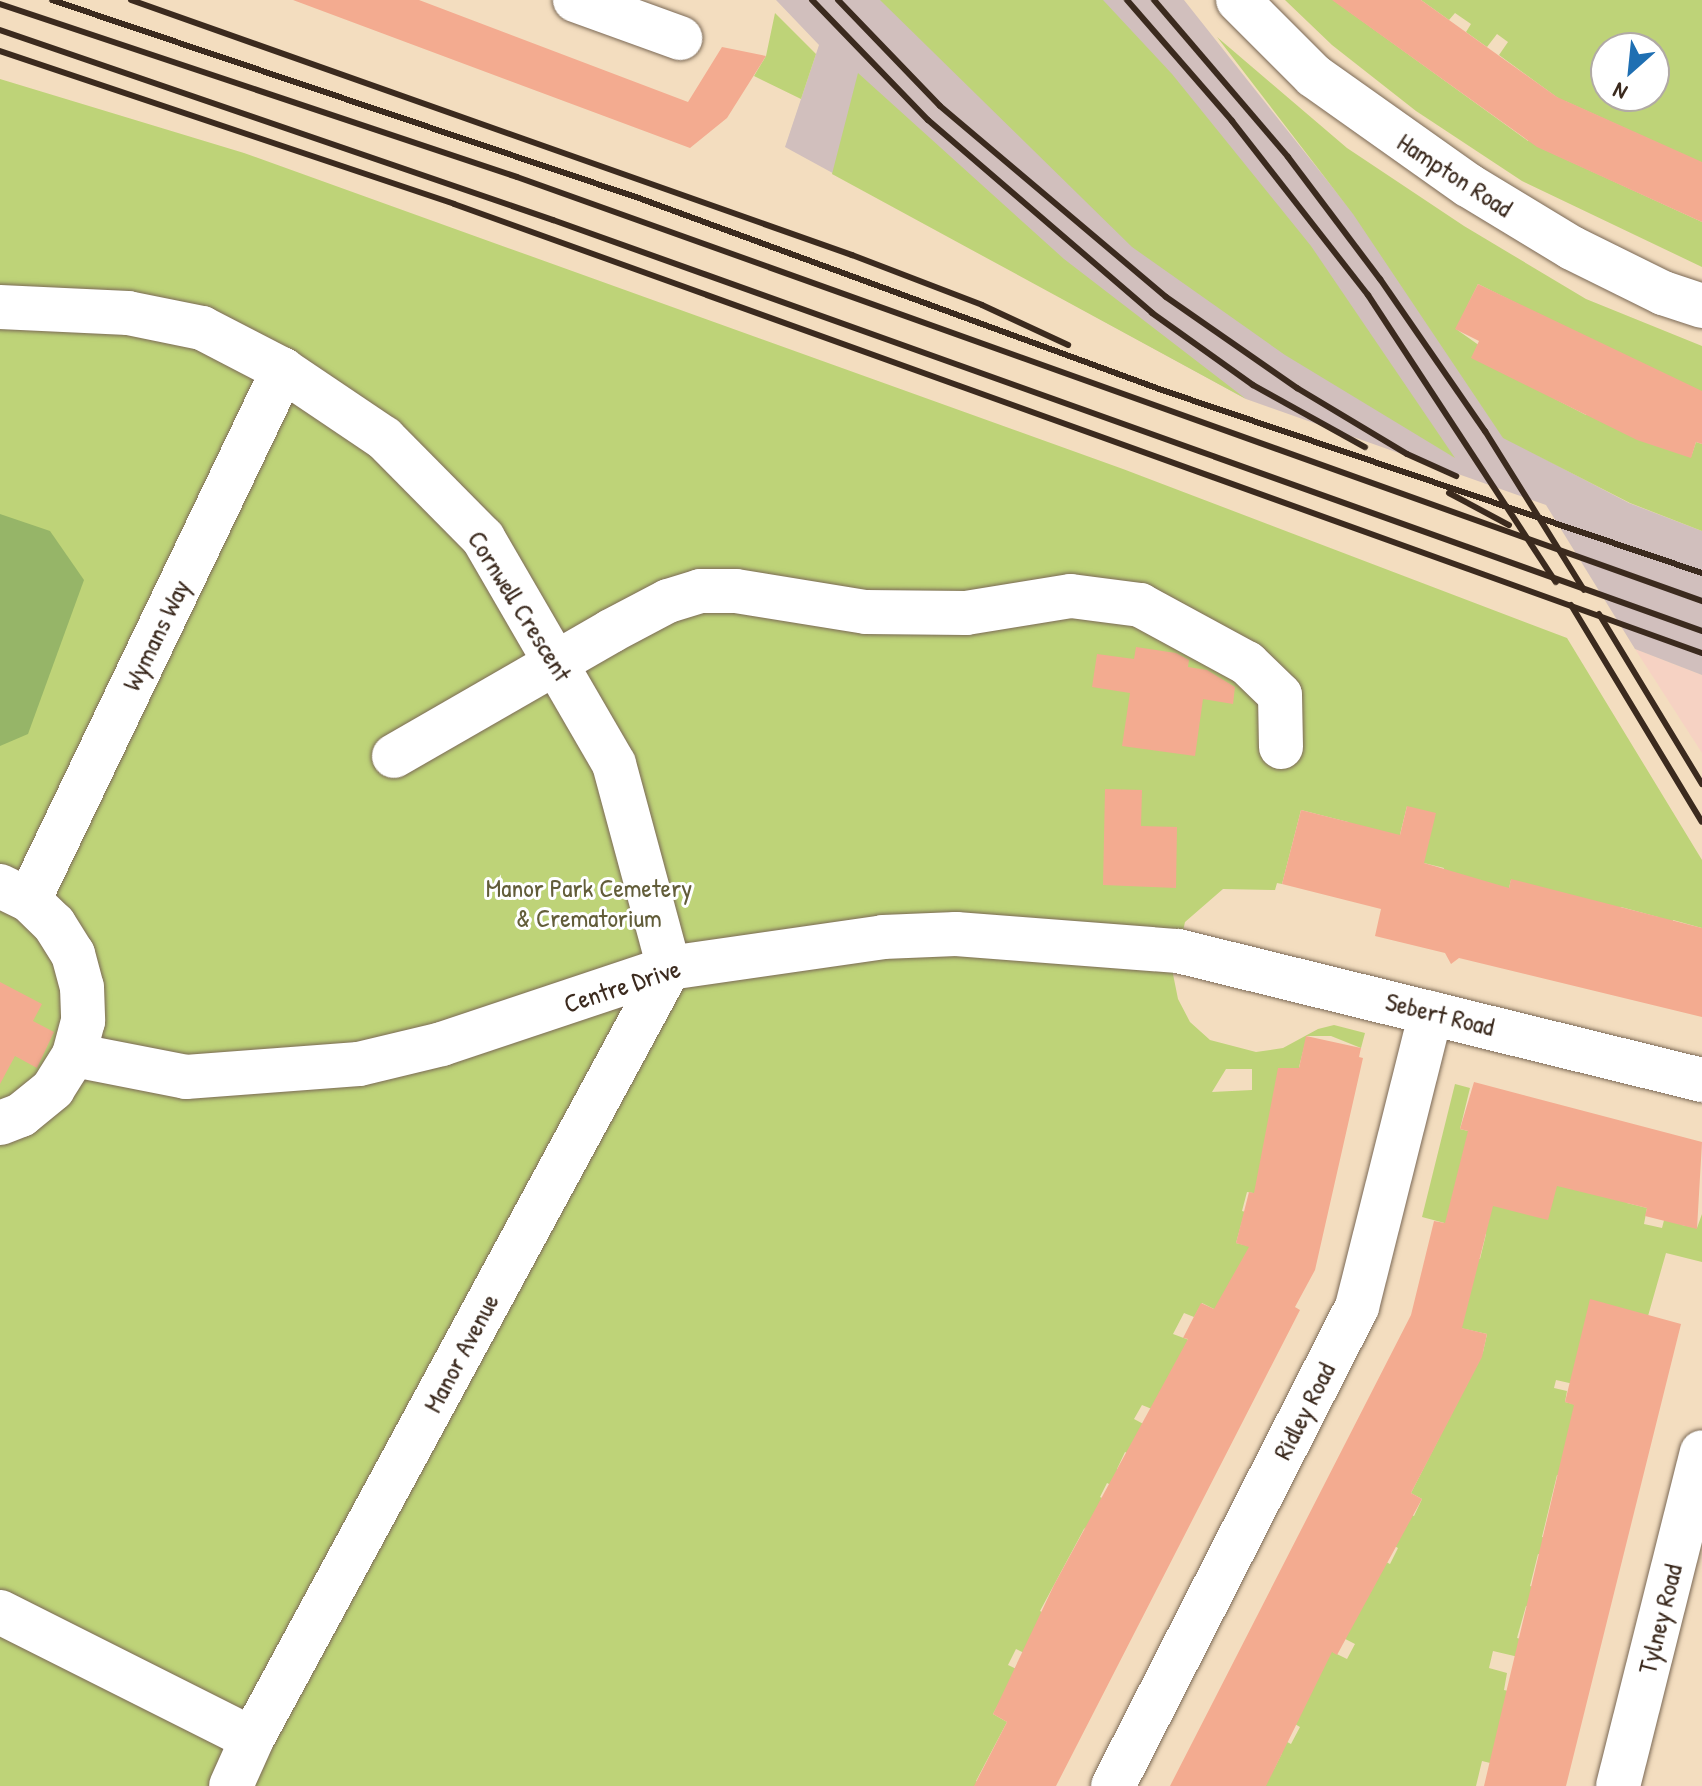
<!DOCTYPE html>
<html>
<head>
<meta charset="utf-8">
<style>
	body { margin:0 }
	#map { position:relative; width:1702px; height:1786px; overflow:hidden; background:#f3ddbf; font-family:"Patrick Hand",sans-serif }
	div>[style] { position:absolute }
	[style*='--x'] { left:calc(var(--x)*1px); top:calc(var(--y)*1px); width:calc(var(--w)*1px); rotate:calc(var(--a)*1deg) }
	.built>* { inset:0; background:#f6d2c3 }
	.industrial>* { inset:0; background:#d1bfbd }
	.green>* { inset:0; background:#bed378 }
	.forest>* { inset:0; background:#96b568 }
	.building>* { inset:0; background:#f3ab90 }
	.roads { filter:drop-shadow(0 0 2px #7b6956) drop-shadow(0 0 2px #7b6956) }
	.minor>* { height:44px; margin:-22px; padding:0 22px; transform-origin:22px; border-radius:22px; background:#fff }
	.rail>* { height:6px; margin:-3px; padding:0 3px; transform-origin:3px; border-radius:3px; background:#3b2a1e }
	span { translate:-50% -50%; white-space:nowrap; text-align:center; line-height:1.15; -webkit-text-stroke:6px #fff; paint-order:stroke }
	.street-label { font-size:26px; color:#3b2a1e }
	.park-label { font-size:26px; color:#625d39 }
	.north { position:absolute; left:1590px; top:32px; width:80px; height:80px; box-sizing:border-box; background:#fff; border:2px solid #b1aaa5; border-radius:50%; rotate:207deg; font-size:22px; font-weight:700; line-height:32px; text-align:center; color:#3b2a1e }
	.north::after { content:''; display:block; margin:auto; width:28px; height:36px; background:#1f6fb2; clip-path:polygon(50% 0,100% 100%,50% 72%,0 100%) }
</style>
</head>
<body>
<div id="map">
	<div class="built">
		<div style="clip-path:polygon(1635px 649px,1702px 675px,1702px 753px)"></div>
	</div>
	<div class="industrial">
		<div style="clip-path:polygon(776px 0,1184px 0,1353px 213px,1503px 437px,1629px 503px,1702px 531px,1702px 675px,1635px 649px,1546px 505px,1246px 399px,785px 147px,819px 45px)"></div>
	</div>
	<div class="green">
		<div style="clip-path:polygon(880px 0,1103px 0,1172px 74px,1311px 246px,1455px 458px,1285px 355px,1132px 247px)"></div>
		<div style="clip-path:polygon(evenodd,1285px 0,1333px 0,1528px 141px,1558px 98px,1499px 55px,1508px 42px,1497px 34px,1487px 47px,1466px 32px,1471px 24px,1455px 13px,1449px 20px,1421px 0,1702px 0,1702px 163px,1565px 101px,1543px 149px,1702px 222px,1702px 267px,1522px 181px,1416px 111px,1332px 45px,1285px 0,1606px 48px,1654px 48px,1654px 96px,1606px 96px,1606px 48px)"></div>
		<div style="clip-path:polygon(775px 13px,816px 54px,801px 99px,754px 76px,766px 56px)"></div>
		<div style="clip-path:polygon(evenodd,1217px 37px,1347px 148px,1464px 226px,1586px 299px,1702px 346px,1702px 391px,1691px 457px,1696px 442px,1702px 444px,1702px 531px,1630px 503px,1503px 438px,1353px 214px,1217px 37px,1478px 284px,1668px 379px,1595px 399px,1586px 415px,1555px 399px,1456px 329px,1478px 284px)"></div>
		<div style="clip-path:polygon(858px 73px,1064px 259px,1246px 399px,832px 174px)"></div>
		<div style="clip-path:polygon(evenodd,0 79px,244px 153px,1123px 469px,1567px 638px,1702px 860px,1702px 928px,1673px 920px,1664px 960px,1658px 917px,1621px 907px,1610px 948px,1511px 880px,1504px 908px,1436px 902px,1444px 868px,1424px 863px,1407px 806px,1393px 863px,1348px 822px,1301px 810px,1282px 884px,1277px 883px,1275px 890px,1223px 889px,1185px 922px,1173px 974px,1178px 999px,1190px 1022px,1210px 1040px,1256px 1052px,1283px 1048px,1318px 1029px,1334px 1025px,1365px 1033px,1361px 1048px,1331px 1036px,1307px 1036px,1299px 1067px,1315px 1071px,1265px 1195px,1247px 1192px,1242px 1211px,1261px 1216px,1243px 1218px,1236px 1243px,1253px 1247px,1216px 1310px,1202px 1303px,1194px 1317px,1184px 1313px,1173px 1334px,1189px 1340px,1164px 1414px,1142px 1405px,1134px 1419px,1179px 1443px,1141px 1460px,1125px 1452px,1117px 1469px,1155px 1489px,1148px 1503px,1107px 1483px,1100px 1497px,1116px 1505px,1084px 1529px,1040px 1611px,1071px 1628px,1061px 1671px,1016px 1649px,1008px 1665px,1031px 1676px,1001px 1699px,993px 1714px,1007px 1722px,976px 1781px,984px 1786px,0 1786px,0 79px,1226px 1069px,1252px 1069px,1252px 1090px,1212px 1092px,1226px 1069px)"></div>
		<div style="clip-path:polygon(1455px 1084px,1470px 1088px,1460px 1129px,1564px 1155px,1627px 1203px,1647px 1208px,1644px 1224px,1662px 1228px,1674px 1182px,1682px 1225px,1697px 1228px,1702px 1214px,1702px 1262px,1666px 1253px,1648px 1316px,1578px 1385px,1556px 1380px,1554px 1388px,1567px 1391px,1565px 1402px,1609px 1413px,1592px 1484px,1557px 1475px,1542px 1537px,1577px 1546px,1574px 1562px,1538px 1554px,1530px 1586px,1566px 1596px,1561px 1614px,1526px 1606px,1517px 1638px,1553px 1647px,1549px 1664px,1493px 1651px,1489px 1668px,1507px 1673px,1504px 1690px,1541px 1699px,1523px 1771px,1482px 1761px,1476px 1786px,1240px 1786px,1274px 1769px,1282px 1753px,1245px 1735px,1251px 1723px,1291px 1744px,1300px 1727px,1288px 1720px,1298px 1635px,1347px 1659px,1355px 1644px,1322px 1627px,1345px 1541px,1390px 1564px,1398px 1548px,1386px 1541px,1369px 1493px,1414px 1516px,1422px 1499px,1411px 1493px,1483px 1352px,1487px 1334px,1456px 1327px,1463px 1255px,1480px 1259px,1486px 1234px,1422px 1217px)"></div>
	</div>
	<div class="forest">
		<div style="clip-path:polygon(0 514px,50px 531px,84px 580px,28px 734px,0 746px)"></div>
	</div>
	<div class="building">
		<div style="clip-path:polygon(293px 0,419px 0,688px 102px,722px 47px,766px 56px,727px 118px,690px 148px)"></div>
		<div style="clip-path:polygon(1332px 0,1421px 0,1557px 97px,1702px 162px,1702px 222px,1537px 147px)"></div>
		<div style="clip-path:polygon(1478px 284px,1702px 391px,1702px 444px,1696px 442px,1691px 458px,1637px 440px,1471px 358px,1479px 341px,1455px 329px)"></div>
		<div style="clip-path:polygon(1136px 647px,1176px 653px,1189px 660px,1188px 667px,1207px 670px,1235px 687px,1233px 704px,1203px 699px,1195px 756px,1122px 746px,1130px 693px,1092px 687px,1097px 654px,1134px 659px)"></div>
		<div style="clip-path:polygon(1105px 789px,1142px 790px,1141px 826px,1177px 827px,1176px 888px,1103px 885px)"></div>
		<div style="clip-path:polygon(1407px 806px,1436px 813px,1424px 863px,1509px 888px,1511px 879px,1702px 928px,1702px 1017px,1459px 958px,1451px 964px,1445px 953px,1375px 936px,1381px 909px,1282px 884px,1301px 810px,1400px 835px)"></div>
		<div style="clip-path:polygon(0 982px,42px 1004px,33px 1021px,54px 1032px,37px 1068px,15px 1056px,0 1084px)"></div>
		<div style="clip-path:polygon(1306px 1036px,1361px 1048px,1359px 1057px,1363px 1058px,1315px 1270px,1295px 1307px,1300px 1310px,1056px 1786px,974px 1786px,1007px 1722px,993px 1714px,1054px 1585px,1188px 1339px,1183px 1338px,1201px 1303px,1214px 1309px,1249px 1247px,1236px 1243px,1249px 1192px,1254px 1193px,1278px 1068px,1299px 1068px)"></div>
		<div style="clip-path:polygon(1474px 1082px,1702px 1142px,1697px 1229px,1645px 1216px,1647px 1208px,1557px 1186px,1548px 1220px,1493px 1206px,1462px 1328px,1487px 1334px,1482px 1357px,1411px 1493px,1422px 1499px,1337px 1655px,1332px 1652px,1266px 1786px,1170px 1786px,1411px 1315px,1434px 1221px,1445px 1223px,1468px 1131px,1460px 1129px)"></div>
		<div style="clip-path:polygon(1590px 1299px,1681px 1324px,1566px 1786px,1484px 1786px,1574px 1405px,1565px 1402px)"></div>
	</div>
	<div class="roads">
		<div class="minor">
			<div style="--x:575;--y:0;--w:112;--a:19.9"></div>
			<div style="--x:1238;--y:0;--w:107;--a:45"></div>
			<div style="--x:1314;--y:76;--w:189;--a:35.3"></div>
			<div style="--x:1468;--y:185;--w:122;--a:31.2"></div>
			<div style="--x:1572;--y:248;--w:102;--a:26.3"></div>
			<div style="--x:1663;--y:293;--w:41;--a:18.4"></div>
			<div style="--x:0;--y:307;--w:128;--a:2.7"></div>
			<div style="--x:128;--y:313;--w:76;--a:11.5"></div>
			<div style="--x:202;--y:328;--w:91;--a:27.4"></div>
			<div style="--x:283;--y:370;--w:122;--a:34"></div>
			<div style="--x:384;--y:438;--w:141;--a:45.3"></div>
			<div style="--x:483;--y:538;--w:261;--a:59.9"></div>
			<div style="--x:614;--y:764;--w:211;--a:74.9"></div>
			<div style="--x:669;--y:968;--w:877;--a:118.41"></div>
			<div style="--x:252;--y:1739;--w:51;--a:114.1"></div>
			<div style="--x:394;--y:756;--w:250;--a:-29.9"></div>
			<div style="--x:611;--y:631;--w:64;--a:-27.8"></div>
			<div style="--x:668;--y:601;--w:34;--a:-17"></div>
			<div style="--x:700;--y:591;--w:36;--a:0"></div>
			<div style="--x:736;--y:591;--w:132;--a:9.2"></div>
			<div style="--x:866;--y:612;--w:100;--a:0.6"></div>
			<div style="--x:966;--y:613;--w:106;--a:-9.2"></div>
			<div style="--x:1071;--y:596;--w:70;--a:7.4"></div>
			<div style="--x:1140;--y:605;--w:122;--a:28.5"></div>
			<div style="--x:1247;--y:663;--w:46;--a:44.1"></div>
			<div style="--x:1280;--y:695;--w:52;--a:88.9"></div>
			<div style="--x:0;--y:886;--w:32;--a:26"></div>
			<div style="--x:29;--y:900;--w:35;--a:44"></div>
			<div style="--x:54;--y:924;--w:36;--a:58"></div>
			<div style="--x:73;--y:954;--w:34;--a:75"></div>
			<div style="--x:82;--y:987;--w:34;--a:88"></div>
			<div style="--x:83;--y:1021;--w:35;--a:105"></div>
			<div style="--x:74;--y:1055;--w:40;--a:122"></div>
			<div style="--x:53;--y:1089;--w:41;--a:140.9"></div>
			<div style="--x:21;--y:1115;--w:22;--a:159"></div>
			<div style="--x:29;--y:900;--w:588;--a:-64.39"></div>
			<div style="--x:74;--y:1055;--w:114;--a:11.1"></div>
			<div style="--x:186;--y:1077;--w:173;--a:-4.3"></div>
			<div style="--x:359;--y:1064;--w:85;--a:-13.5"></div>
			<div style="--x:442;--y:1044;--w:239;--a:-18.5"></div>
			<div style="--x:669;--y:968;--w:216;--a:-8.2"></div>
			<div style="--x:883;--y:937;--w:73;--a:-2.4"></div>
			<div style="--x:956;--y:934;--w:223;--a:4.4"></div>
			<div style="--x:1178;--y:951;--w:540;--a:13.83"></div>
			<div style="--x:0;--y:1612;--w:282;--a:26.7"></div>
			<div style="--x:1113;--y:1786;--w:538;--a:-63.01"></div>
			<div style="--x:1357;--y:1307;--w:303;--a:-75.9"></div>
			<div style="--x:1618;--y:1786;--w:344;--a:-75.9"></div>
		</div>
	</div>
	<div class="rail">
		<div style="--x:52;--y:0;--w:616;--a:18.64"></div>
		<div style="--x:636;--y:197;--w:560;--a:20.15"></div>
		<div style="--x:1162;--y:390;--w:570;--a:18.72"></div>
		<div style="--x:131;--y:0;--w:765;--a:19.48"></div>
		<div style="--x:852;--y:255;--w:139;--a:21"></div>
		<div style="--x:982;--y:305;--w:95;--a:24.9"></div>
		<div style="--x:812;--y:0;--w:167;--a:46"></div>
		<div style="--x:928;--y:120;--w:296;--a:40.7"></div>
		<div style="--x:1152;--y:313;--w:124;--a:35.5"></div>
		<div style="--x:1253;--y:385;--w:128;--a:29"></div>
		<div style="--x:838;--y:0;--w:147;--a:46.1"></div>
		<div style="--x:940;--y:106;--w:296;--a:40.2"></div>
		<div style="--x:1166;--y:297;--w:160;--a:34.8"></div>
		<div style="--x:1297;--y:388;--w:128;--a:31"></div>
		<div style="--x:1407;--y:454;--w:54;--a:24.2"></div>
		<div style="--x:1127;--y:0;--w:160;--a:49"></div>
		<div style="--x:1232;--y:121;--w:221;--a:52"></div>
		<div style="--x:1368;--y:295;--w:343;--a:56.8"></div>
		<div style="--x:1154;--y:0;--w:206;--a:49.5"></div>
		<div style="--x:1288;--y:157;--w:153;--a:53"></div>
		<div style="--x:1380;--y:279;--w:185;--a:55.4"></div>
		<div style="--x:1485;--y:431;--w:187;--a:58.1"></div>
		<div style="--x:0;--y:4;--w:545;--a:18.5"></div>
		<div style="--x:517;--y:177;--w:1259;--a:19.69"></div>
		<div style="--x:0;--y:30;--w:585;--a:18.96"></div>
		<div style="--x:553;--y:220;--w:1220;--a:19.68"></div>
		<div style="--x:0;--y:51;--w:479;--a:18.6"></div>
		<div style="--x:454;--y:204;--w:1326;--a:19.79"></div>
		<div style="--x:1449;--y:493;--w:68;--a:28.1"></div>
		<div style="--x:1571;--y:605;--w:253;--a:58.9"></div>
		<div style="--x:1599;--y:614;--w:199;--a:58.8"></div>
	</div>
	<div class="street-label">
		<span style="left:1455px;top:175px;rotate:33deg">Hampton Road</span>
		<span style="left:520px;top:606px;rotate:58deg">Cornwell Crescent</span>
		<span style="left:156px;top:635px;rotate:-64deg">Wymans Way</span>
		<span style="left:622px;top:986px;rotate:-18deg">Centre Drive</span>
		<span style="left:1440px;top:1014px;rotate:14deg">Sebert Road</span>
		<span style="left:461px;top:1353px;rotate:-62deg">Manor Avenue</span>
		<span style="left:1304px;top:1411px;rotate:-63deg">Ridley Road</span>
		<span style="left:1660px;top:1619px;rotate:-76deg">Tylney Road</span>
	</div>
	<div class="park-label">
		<span style="left:589px;top:903px">Manor Park Cemetery<br>&amp; Crematorium</span>
	</div>
	<div class="north">N</div>
</div>
</body>
</html>
